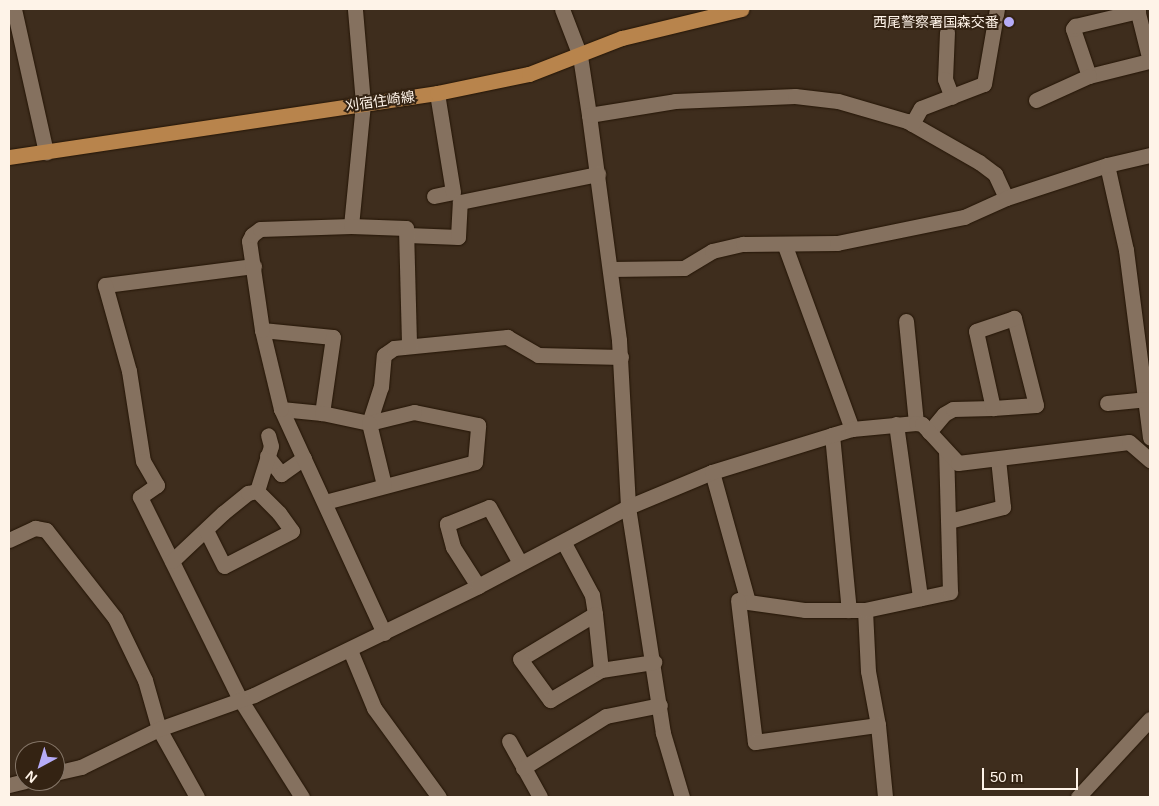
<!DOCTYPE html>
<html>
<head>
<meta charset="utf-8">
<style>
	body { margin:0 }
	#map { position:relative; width:1159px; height:806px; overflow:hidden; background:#3e2d1d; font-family:Helvetica,"Noto Sans JP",sans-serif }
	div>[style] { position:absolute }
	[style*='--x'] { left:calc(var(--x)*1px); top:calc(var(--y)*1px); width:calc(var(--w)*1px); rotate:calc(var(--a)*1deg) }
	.roads { filter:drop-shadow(0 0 1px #241506) drop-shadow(0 0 1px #241506) }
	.minor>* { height:15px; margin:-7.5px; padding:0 7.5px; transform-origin:7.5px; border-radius:7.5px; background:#85715f }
	.major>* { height:15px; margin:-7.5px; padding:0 7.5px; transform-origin:7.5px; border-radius:7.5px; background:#b8844c }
	.dots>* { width:14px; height:14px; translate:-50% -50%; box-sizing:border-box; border:2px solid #342313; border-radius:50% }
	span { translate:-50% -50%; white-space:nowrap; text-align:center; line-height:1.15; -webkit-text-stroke:4px #342313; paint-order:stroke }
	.poi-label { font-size:14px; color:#fef3e8 }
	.right { translate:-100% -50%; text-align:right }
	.street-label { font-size:14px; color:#fef3e8 }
	.frame { position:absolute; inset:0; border:10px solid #fef3e8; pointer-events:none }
	.north { position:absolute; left:15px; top:741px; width:50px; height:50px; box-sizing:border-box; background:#342313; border:1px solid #857668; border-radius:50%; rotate:219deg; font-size:14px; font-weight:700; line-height:20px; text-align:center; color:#fef3e8 }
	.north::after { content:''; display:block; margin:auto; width:18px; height:22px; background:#b6acf8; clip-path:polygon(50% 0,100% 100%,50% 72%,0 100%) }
	.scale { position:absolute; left:982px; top:768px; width:96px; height:22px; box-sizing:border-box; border:2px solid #fef3e8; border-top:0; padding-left:6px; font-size:15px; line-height:18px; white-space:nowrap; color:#fef3e8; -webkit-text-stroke:4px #342313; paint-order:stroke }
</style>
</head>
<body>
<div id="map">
	<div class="roads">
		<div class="minor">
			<div style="--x:14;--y:9;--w:147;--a:77.4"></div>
			<div style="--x:562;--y:9;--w:50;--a:69"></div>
			<div style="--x:580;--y:56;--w:60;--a:81.3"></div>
			<div style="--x:589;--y:115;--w:227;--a:82.4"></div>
			<div style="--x:619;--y:340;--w:167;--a:86.9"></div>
			<div style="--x:628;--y:507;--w:229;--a:81.2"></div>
			<div style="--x:663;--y:733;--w:67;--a:73.5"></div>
			<div style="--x:1137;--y:9;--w:49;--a:76"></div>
			<div style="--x:1149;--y:57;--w:4;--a:90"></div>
			<div style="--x:1149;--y:61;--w:62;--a:166"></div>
			<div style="--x:1089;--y:76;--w:50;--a:-108.8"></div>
			<div style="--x:1073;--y:29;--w:4;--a:-56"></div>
			<div style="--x:1075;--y:26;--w:65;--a:-13.4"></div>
			<div style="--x:947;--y:32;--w:47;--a:92.4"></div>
			<div style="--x:945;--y:79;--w:19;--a:69"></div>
			<div style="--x:1036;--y:100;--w:58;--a:-24.4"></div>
			<div style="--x:589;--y:115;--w:87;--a:-9.2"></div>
			<div style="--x:675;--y:101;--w:120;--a:-2.4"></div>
			<div style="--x:795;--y:96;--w:43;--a:6.6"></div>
			<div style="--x:838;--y:101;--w:72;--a:16.2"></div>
			<div style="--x:907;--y:121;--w:83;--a:29.7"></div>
			<div style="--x:979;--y:162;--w:20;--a:37"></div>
			<div style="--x:995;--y:174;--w:26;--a:65"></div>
			<div style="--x:912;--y:124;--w:18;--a:-61"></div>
			<div style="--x:921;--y:108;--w:67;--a:-20.9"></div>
			<div style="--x:984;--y:84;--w:76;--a:-80.2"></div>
			<div style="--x:1107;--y:165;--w:87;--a:77.4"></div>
			<div style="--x:1126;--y:250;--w:189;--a:82.7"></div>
			<div style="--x:434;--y:196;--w:19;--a:-12"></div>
			<div style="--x:453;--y:192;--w:100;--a:-99.2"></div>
			<div style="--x:351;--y:226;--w:124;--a:-84.4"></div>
			<div style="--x:363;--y:103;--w:94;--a:-94.9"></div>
			<div style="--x:408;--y:235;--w:50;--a:2.3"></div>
			<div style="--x:458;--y:237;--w:35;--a:-87"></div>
			<div style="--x:460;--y:202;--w:141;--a:-11.5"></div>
			<div style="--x:785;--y:246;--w:195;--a:69.9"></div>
			<div style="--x:254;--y:266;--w:150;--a:172.7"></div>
			<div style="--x:105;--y:285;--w:89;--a:74.4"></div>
			<div style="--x:129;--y:371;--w:91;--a:81.2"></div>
			<div style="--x:143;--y:461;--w:28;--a:60"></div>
			<div style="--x:157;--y:485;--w:21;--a:145"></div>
			<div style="--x:140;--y:497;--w:225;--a:63.7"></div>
			<div style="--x:240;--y:699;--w:116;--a:57.7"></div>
			<div style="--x:611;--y:269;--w:73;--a:-0.8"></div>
			<div style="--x:684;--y:268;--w:33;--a:-31"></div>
			<div style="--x:712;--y:251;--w:32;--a:-13"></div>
			<div style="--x:743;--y:244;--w:94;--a:-0.6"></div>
			<div style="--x:837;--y:243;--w:130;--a:-11.6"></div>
			<div style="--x:964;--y:217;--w:46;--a:-24.3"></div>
			<div style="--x:1006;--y:198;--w:106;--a:-18.1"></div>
			<div style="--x:1107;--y:165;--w:44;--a:-13.1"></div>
			<div style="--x:906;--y:321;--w:102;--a:84.4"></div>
			<div style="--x:262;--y:330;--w:71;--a:5.6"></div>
			<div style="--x:333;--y:337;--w:77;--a:98.2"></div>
			<div style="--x:1107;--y:403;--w:41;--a:-5.6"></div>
			<div style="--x:281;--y:409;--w:41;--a:5.6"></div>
			<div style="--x:322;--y:413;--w:48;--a:12"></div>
			<div style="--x:369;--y:423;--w:38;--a:-72"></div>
			<div style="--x:381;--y:387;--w:32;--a:-85"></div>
			<div style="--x:384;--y:355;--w:12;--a:-35"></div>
			<div style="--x:394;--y:348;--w:114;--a:-5.6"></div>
			<div style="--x:507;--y:337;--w:36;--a:30"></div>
			<div style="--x:538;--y:355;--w:83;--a:1.4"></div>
			<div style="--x:896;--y:424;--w:176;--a:82.1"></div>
			<div style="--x:929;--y:432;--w:23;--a:-50"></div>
			<div style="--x:944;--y:414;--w:10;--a:-29"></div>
			<div style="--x:953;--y:409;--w:40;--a:-1.4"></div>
			<div style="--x:993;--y:408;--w:43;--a:-4"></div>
			<div style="--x:1036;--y:405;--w:90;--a:-104.2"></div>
			<div style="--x:1014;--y:318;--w:40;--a:161.1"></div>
			<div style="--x:976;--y:331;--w:79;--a:77.6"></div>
			<div style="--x:832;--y:435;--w:176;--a:84.5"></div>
			<div style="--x:267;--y:456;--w:23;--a:52"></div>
			<div style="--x:281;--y:474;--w:28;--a:-35"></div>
			<div style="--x:712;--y:472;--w:135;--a:74.5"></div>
			<div style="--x:748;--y:602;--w:58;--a:8"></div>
			<div style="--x:805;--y:610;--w:60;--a:0"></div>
			<div style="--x:865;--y:610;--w:61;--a:87.2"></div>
			<div style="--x:868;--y:671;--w:55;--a:79.5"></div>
			<div style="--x:878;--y:725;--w:72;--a:84.4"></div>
			<div style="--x:257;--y:491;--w:47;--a:-72.7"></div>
			<div style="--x:271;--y:446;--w:11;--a:-105"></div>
			<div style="--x:325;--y:502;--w:155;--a:-14.9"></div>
			<div style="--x:475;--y:462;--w:37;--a:-85"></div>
			<div style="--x:478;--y:425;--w:65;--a:-168.5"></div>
			<div style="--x:414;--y:412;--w:46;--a:166.3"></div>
			<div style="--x:369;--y:423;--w:64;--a:76.4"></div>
			<div style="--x:949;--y:521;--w:56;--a:-14.5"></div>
			<div style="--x:1003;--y:507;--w:48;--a:-95.9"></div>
			<div style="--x:9;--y:540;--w:29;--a:-25"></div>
			<div style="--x:35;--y:528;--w:11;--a:10"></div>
			<div style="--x:46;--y:530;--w:112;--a:51.9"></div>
			<div style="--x:115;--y:618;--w:69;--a:64.2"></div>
			<div style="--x:145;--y:680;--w:51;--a:74.1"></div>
			<div style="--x:159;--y:729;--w:78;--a:60.8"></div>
			<div style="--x:564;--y:543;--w:59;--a:61.7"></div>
			<div style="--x:592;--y:595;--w:19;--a:81"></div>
			<div style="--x:595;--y:614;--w:87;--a:149"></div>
			<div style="--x:520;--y:659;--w:51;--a:53.8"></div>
			<div style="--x:550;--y:700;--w:59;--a:-30.5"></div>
			<div style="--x:601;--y:670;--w:54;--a:-8.6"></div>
			<div style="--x:172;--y:561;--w:70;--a:-43.3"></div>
			<div style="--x:223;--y:513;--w:32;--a:-39"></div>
			<div style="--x:248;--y:493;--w:9;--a:-13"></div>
			<div style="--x:257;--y:491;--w:31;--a:45"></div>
			<div style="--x:279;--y:513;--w:22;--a:54"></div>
			<div style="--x:292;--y:531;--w:76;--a:152.8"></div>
			<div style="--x:224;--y:566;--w:40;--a:-116.6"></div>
			<div style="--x:478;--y:586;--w:46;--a:-122.7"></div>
			<div style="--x:453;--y:547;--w:24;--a:-105"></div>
			<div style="--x:447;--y:524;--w:45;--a:-22"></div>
			<div style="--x:489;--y:507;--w:64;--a:61"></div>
			<div style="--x:738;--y:600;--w:143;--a:83.2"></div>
			<div style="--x:755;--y:742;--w:124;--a:-7.9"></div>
			<div style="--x:865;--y:610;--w:87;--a:-12"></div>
			<div style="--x:950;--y:592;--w:140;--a:-91.6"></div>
			<div style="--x:595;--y:614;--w:56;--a:83.9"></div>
			<div style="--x:384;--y:633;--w:247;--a:-114.7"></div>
			<div style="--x:281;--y:409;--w:81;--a:-103.5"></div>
			<div style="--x:262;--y:330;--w:90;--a:-98.3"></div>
			<div style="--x:249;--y:241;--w:7;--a:-63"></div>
			<div style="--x:252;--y:235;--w:10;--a:-37"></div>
			<div style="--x:260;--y:229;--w:91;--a:-1.9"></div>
			<div style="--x:351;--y:226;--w:55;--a:2.1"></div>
			<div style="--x:406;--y:228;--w:118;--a:88.5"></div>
			<div style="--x:350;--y:650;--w:63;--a:67.5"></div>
			<div style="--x:374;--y:708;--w:110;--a:53.9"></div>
			<div style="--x:509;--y:741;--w:64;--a:61"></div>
			<div style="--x:523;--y:768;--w:98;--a:-32.1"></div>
			<div style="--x:606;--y:716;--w:55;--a:-11.5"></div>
			<div style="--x:55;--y:773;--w:27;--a:-13"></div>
			<div style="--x:81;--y:767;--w:87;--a:-26"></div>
			<div style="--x:159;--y:729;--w:101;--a:-19.7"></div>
			<div style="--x:254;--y:695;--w:249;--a:-25.9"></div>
			<div style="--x:478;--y:586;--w:170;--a:-27.8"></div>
			<div style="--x:628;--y:507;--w:91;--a:-22.6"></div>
			<div style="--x:712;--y:472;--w:126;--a:-17.1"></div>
			<div style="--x:832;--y:435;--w:21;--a:-17"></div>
			<div style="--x:852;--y:429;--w:64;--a:-5.4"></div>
			<div style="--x:916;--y:423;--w:6;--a:9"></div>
			<div style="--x:922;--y:424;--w:53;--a:47.3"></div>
			<div style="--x:958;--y:463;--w:172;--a:-7"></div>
			<div style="--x:1129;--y:442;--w:28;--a:41"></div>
			<div style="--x:9;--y:785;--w:16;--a:-14"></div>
			<div style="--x:1078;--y:797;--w:106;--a:-47.3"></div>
		</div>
		<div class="major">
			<div style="--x:9;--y:157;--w:433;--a:-8.5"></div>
			<div style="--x:437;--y:93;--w:94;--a:-11.7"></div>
			<div style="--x:529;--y:74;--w:100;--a:-21.2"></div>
			<div style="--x:622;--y:38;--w:123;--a:-13.6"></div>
		</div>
	</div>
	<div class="dots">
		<div style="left:1009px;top:22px;background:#b6acf8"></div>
	</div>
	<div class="poi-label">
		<span class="right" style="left:999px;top:22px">西尾警察署国森交番</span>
	</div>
	<div class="street-label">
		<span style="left:380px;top:101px;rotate:-8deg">刈宿住崎線</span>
	</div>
	<div class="frame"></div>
	<div class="north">N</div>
	<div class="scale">50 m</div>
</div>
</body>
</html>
